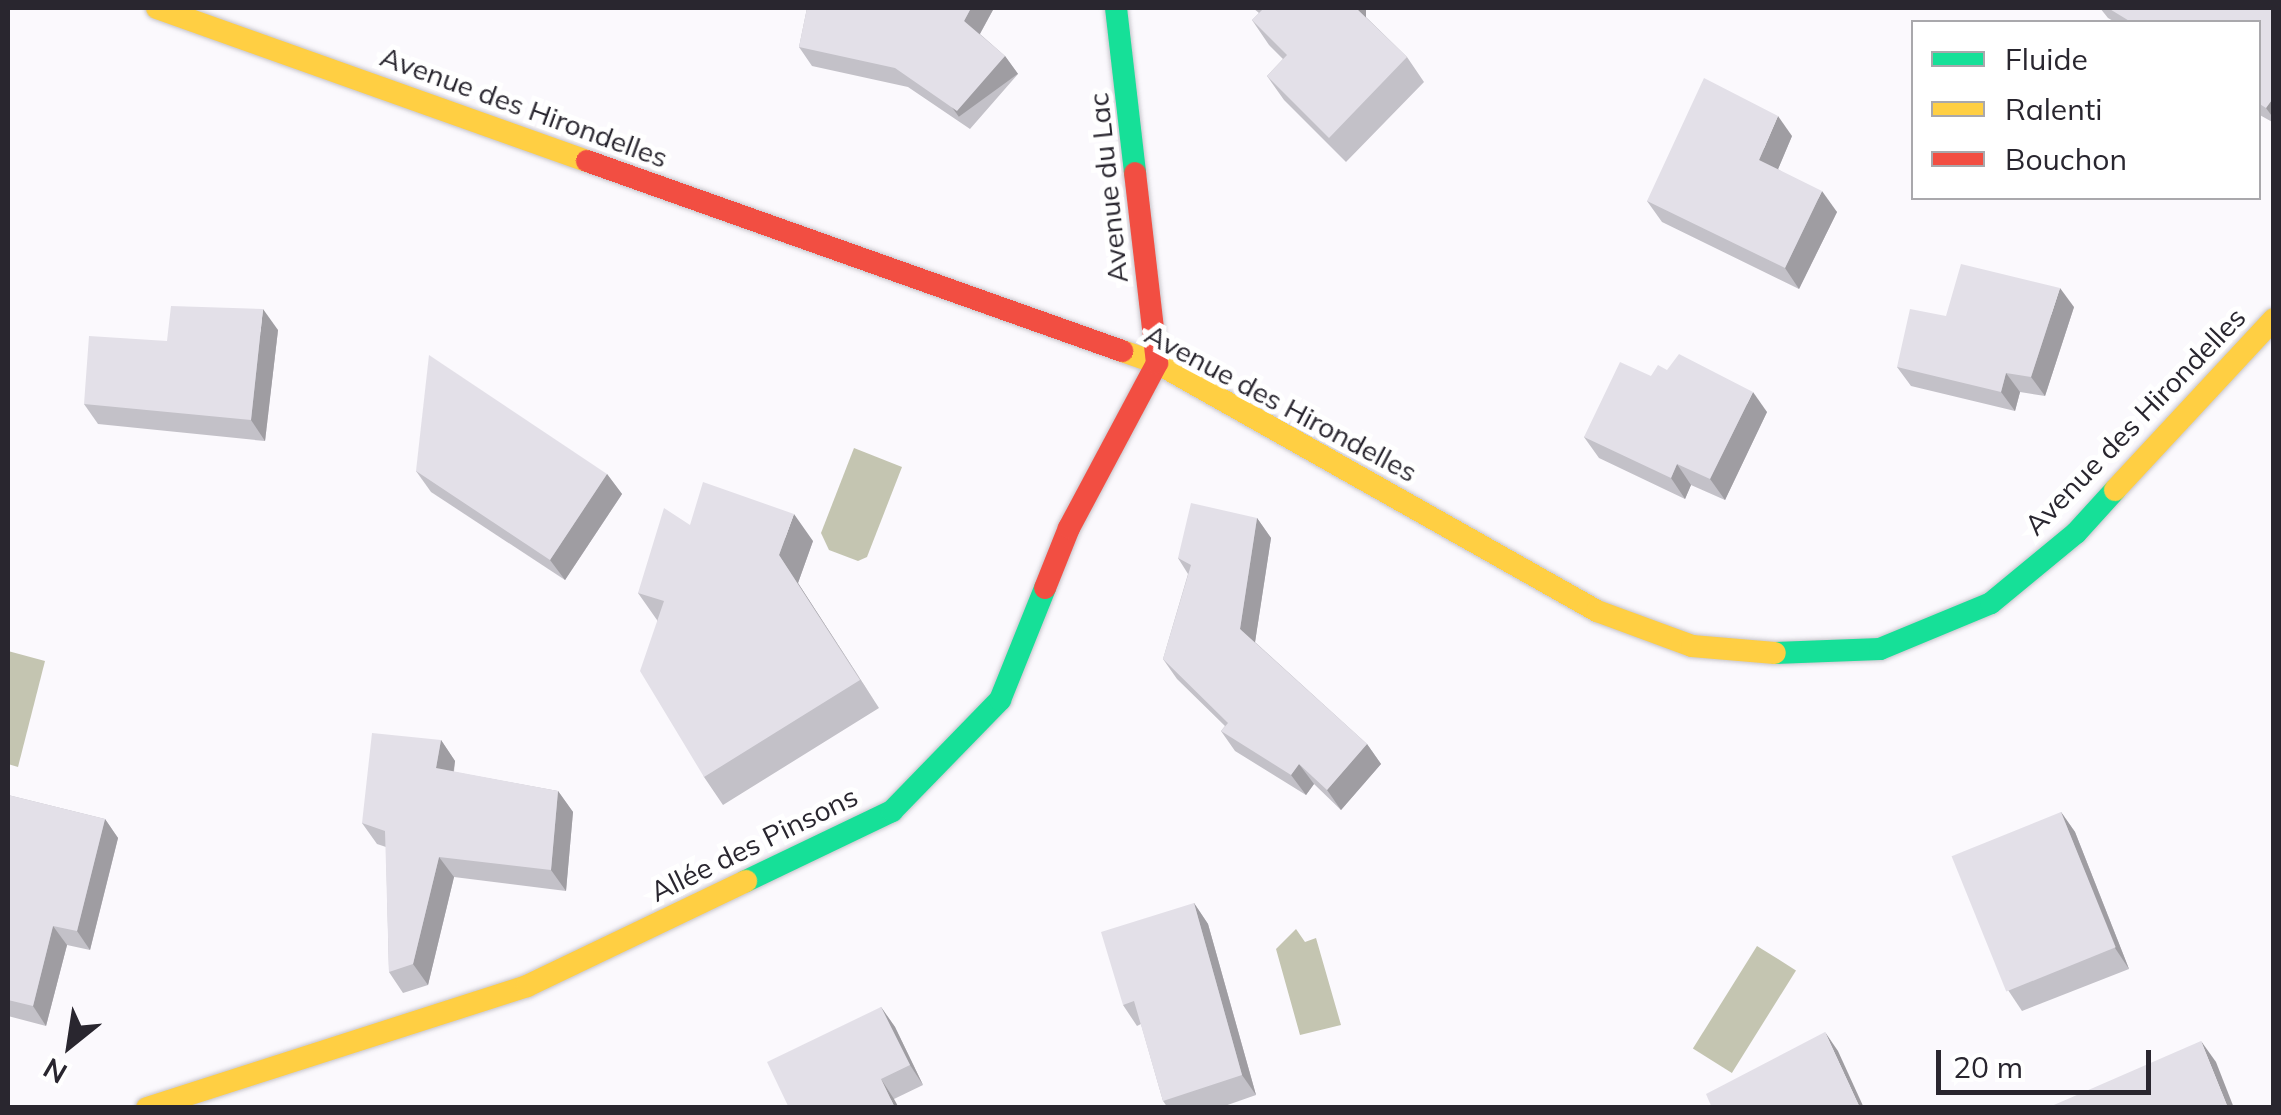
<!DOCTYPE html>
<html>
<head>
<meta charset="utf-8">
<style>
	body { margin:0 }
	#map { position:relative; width:2281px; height:1115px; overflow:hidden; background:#fbf9fd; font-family:Mulish,sans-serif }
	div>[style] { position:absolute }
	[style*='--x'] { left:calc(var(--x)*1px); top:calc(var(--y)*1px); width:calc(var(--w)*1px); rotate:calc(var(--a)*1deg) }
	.water>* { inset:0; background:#c4c5b1; transform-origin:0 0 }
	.roads { filter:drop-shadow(0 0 2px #c6c4ca) drop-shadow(0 0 2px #c6c4ca) }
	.fast>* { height:22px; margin:-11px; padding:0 11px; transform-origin:11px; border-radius:11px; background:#16e098 }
	.slow>* { height:22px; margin:-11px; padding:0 11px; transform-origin:11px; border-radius:11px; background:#ffcf43 }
	.jam>* { height:22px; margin:-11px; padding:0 11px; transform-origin:11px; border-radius:11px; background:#f24e42 }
	.wall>* { inset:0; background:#c3c1c8 }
	.shaded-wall>* { inset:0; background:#9f9da2; transform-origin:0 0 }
	.building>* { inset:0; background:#e3e0e8; transform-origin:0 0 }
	span { translate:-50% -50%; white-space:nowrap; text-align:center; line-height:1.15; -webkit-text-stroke:10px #fff; paint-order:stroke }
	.street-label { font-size:28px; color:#29262f }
	.frame { position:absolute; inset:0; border:10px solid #29262f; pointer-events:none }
	.legend { position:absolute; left:1911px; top:20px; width:350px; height:180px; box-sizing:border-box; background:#fff; border:2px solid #a9a8ac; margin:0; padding:12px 18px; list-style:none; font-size:30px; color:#29262f }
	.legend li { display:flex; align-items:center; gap:20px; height:50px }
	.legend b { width:50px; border:2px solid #a9a8ac }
	.north { position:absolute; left:20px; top:995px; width:100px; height:100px; -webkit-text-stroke:8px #fff; paint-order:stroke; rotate:210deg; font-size:28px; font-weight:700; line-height:40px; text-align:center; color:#29262f }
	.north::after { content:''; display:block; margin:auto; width:35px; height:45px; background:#29262f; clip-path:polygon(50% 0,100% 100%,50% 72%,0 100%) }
	.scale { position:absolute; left:1936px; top:1050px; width:215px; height:45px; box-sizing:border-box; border:5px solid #29262f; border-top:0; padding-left:12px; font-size:30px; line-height:35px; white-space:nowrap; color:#29262f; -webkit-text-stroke:8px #fff; paint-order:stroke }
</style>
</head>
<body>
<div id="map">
	<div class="water">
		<div style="clip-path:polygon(854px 448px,902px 467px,867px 557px,858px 561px,829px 550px,821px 533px)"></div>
		<div style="clip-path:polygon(8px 651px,45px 661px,18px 767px,8px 764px)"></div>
		<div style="clip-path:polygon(1296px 929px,1305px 942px,1316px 938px,1341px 1025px,1300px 1035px,1276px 949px)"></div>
		<div style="left:1757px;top:946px;width:46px;height:121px;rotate:32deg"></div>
	</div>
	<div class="roads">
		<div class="fast">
			<div style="--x:1116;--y:8;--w:166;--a:83.4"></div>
			<div style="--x:1775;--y:653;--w:105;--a:-2.2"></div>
			<div style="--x:1880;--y:649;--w:120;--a:-22.5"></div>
			<div style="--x:1991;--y:603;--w:110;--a:-39.5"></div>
			<div style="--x:2076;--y:533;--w:58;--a:-47.8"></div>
			<div style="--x:746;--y:881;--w:162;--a:-25.6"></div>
			<div style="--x:892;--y:811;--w:155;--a:-45.8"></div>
			<div style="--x:1000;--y:700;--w:121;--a:-68.1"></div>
		</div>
		<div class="slow">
			<div style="--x:157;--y:8;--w:456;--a:19.6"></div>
			<div style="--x:1122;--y:351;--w:37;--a:19"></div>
			<div style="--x:1157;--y:363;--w:505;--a:29.41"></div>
			<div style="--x:1597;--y:611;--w:101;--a:20.2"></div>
			<div style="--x:1692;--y:646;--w:83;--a:4.8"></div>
			<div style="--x:2115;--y:490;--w:233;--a:-47.1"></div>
			<div style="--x:147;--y:1108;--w:399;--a:-17.8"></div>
			<div style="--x:527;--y:986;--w:243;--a:-25.6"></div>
		</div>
		<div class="jam">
			<div style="--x:587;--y:161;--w:568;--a:19.55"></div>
			<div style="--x:1045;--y:588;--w:65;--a:-68.2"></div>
			<div style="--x:1069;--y:528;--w:187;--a:-61.9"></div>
			<div style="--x:1157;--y:363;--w:191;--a:-96.6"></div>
		</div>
	</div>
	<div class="wall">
		<div style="clip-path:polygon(807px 8px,994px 8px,980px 34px,1005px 56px,1018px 74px,970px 129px,908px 87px,812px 66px,799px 47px)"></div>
		<div style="clip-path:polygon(1253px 8px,1366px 8px,1366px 17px,1407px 57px,1424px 82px,1346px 162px,1284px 100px,1267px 76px,1283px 59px,1269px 45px,1252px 20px,1259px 13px)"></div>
		<div style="clip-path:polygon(2100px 8px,2274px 8px,2274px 123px,2258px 114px,2258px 22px,2115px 22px,2108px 18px)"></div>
		<div style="clip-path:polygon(1792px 136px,1778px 169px,1837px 212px,1799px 289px,1662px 222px,1647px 201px)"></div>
		<div style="clip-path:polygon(2074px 307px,2045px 396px,2020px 392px,2015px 411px,1911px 386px,1897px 367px)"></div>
		<div style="clip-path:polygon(278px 330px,265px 441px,98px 424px,84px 404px,167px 341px)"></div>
		<div style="clip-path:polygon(1667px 370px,1767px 412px,1725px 500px,1691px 485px,1685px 499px,1599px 458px,1584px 437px,1651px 376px)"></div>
		<div style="clip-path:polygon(416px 471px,607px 474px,622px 494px,565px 580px,431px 492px)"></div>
		<div style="clip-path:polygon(1257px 518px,1271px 538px,1255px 642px,1367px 744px,1381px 764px,1341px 810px,1314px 784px,1306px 795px,1235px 751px,1221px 731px,1225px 726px,1177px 679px,1163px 659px,1188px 574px,1178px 558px)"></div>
		<div style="clip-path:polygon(690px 525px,813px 541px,798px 583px,879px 708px,723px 805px,704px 777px,657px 620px,638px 593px)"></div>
		<div style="clip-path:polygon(441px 740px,455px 761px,454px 772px,558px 791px,573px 812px,566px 891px,454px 877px,428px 985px,403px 993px,389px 972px,386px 847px,377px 844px,362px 823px)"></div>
		<div style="clip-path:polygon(8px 795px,105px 819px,118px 838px,90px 950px,67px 945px,46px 1026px,8px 1016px)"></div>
		<div style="clip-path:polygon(2061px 812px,2075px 832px,2129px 969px,2022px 1011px,2008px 990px)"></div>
		<div style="clip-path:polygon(1194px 903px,1208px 924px,1256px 1095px,1219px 1108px,1168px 1108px,1163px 1101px,1141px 1024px,1137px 1026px,1123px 1005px)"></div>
		<div style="clip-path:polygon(881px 1007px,895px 1027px,923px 1085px,894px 1099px,789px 1108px)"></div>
	</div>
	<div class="shaded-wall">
		<div style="clip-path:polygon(971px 8px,994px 8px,977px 39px,964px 21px)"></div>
		<div style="clip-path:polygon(1354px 8px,1366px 8px,1366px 25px)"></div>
		<div style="left:1005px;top:56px;width:22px;height:73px;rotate:54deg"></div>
		<div style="clip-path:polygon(2274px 97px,2274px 119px,2266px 108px)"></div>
		<div style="clip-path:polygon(1778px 116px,1792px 136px,1773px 181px,1759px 160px)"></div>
		<div style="clip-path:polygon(1822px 191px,1837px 212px,1799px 289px,1785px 268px)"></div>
		<div style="clip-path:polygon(2060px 288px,2074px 307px,2045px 396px,2031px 377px)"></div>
		<div style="clip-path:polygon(263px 309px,278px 330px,265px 441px,251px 420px)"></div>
		<div style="clip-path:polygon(2006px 373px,2020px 392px,2015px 411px,2001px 392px)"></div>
		<div style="clip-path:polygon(1753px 392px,1767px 412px,1725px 500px,1710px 479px)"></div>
		<div style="clip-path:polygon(1677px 464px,1691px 485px,1685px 499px,1671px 478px)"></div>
		<div style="clip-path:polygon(607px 474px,622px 494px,565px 580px,550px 560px)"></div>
		<div style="clip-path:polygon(794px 514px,813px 541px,798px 583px,879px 708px,779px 555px)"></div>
		<div style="clip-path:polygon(1257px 518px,1271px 538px,1254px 649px,1240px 629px)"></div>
		<div style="clip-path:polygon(441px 740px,455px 761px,451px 789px,436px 768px)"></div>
		<div style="clip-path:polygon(1367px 744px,1381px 764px,1341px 810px,1327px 790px)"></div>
		<div style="clip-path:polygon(1299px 764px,1314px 784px,1306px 795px,1291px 775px)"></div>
		<div style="clip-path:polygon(558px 791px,573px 812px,566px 891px,551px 870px)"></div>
		<div style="clip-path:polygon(2061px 812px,2075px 832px,2129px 969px,2115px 948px)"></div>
		<div style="clip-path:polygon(105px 819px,118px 838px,90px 950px,77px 931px)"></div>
		<div style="clip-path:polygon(439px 857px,454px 877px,428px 985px,413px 964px)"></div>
		<div style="clip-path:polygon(1194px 903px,1208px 924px,1256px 1095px,1242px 1075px)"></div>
		<div style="clip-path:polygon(53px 926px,67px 945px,46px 1026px,33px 1006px)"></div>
		<div style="clip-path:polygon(881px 1007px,895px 1027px,923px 1085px,910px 1065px)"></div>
		<div style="clip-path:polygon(1825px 1032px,1838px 1051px,1864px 1108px,1860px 1108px)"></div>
		<div style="clip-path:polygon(2201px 1041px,2216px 1062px,2234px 1108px,2228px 1108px)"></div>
		<div style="clip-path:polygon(881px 1079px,894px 1099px,899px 1108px,895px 1108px)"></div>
	</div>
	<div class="building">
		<div style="clip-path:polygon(807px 8px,971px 8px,964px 21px,1005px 56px,957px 111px,895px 68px,799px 47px)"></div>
		<div style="clip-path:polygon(1262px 8px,1356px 8px,1407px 57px,1329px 138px,1267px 76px,1287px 55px,1252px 20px,1263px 9px)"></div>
		<div style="clip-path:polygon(2108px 8px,2274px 8px,2274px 97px,2266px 108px,2258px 103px,2258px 22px,2131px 22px)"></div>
		<div style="clip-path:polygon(1704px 78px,1778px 116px,1759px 160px,1822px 191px,1785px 268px,1647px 201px)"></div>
		<div style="clip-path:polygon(1961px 264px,2060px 288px,2031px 377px,2006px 373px,2001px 392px,1897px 367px,1910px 309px,1946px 316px)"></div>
		<div style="clip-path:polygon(171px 306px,263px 309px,251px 420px,84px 404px,89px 336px,167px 341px)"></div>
		<div style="clip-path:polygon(1679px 354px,1753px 392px,1710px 479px,1677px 464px,1671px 478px,1584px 437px,1620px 362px,1651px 376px,1658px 365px,1667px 370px)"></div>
		<div style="clip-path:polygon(429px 355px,607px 474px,550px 560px,416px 471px)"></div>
		<div style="clip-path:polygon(703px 482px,794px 514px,779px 555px,860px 680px,704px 777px,640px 671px,664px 601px,638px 593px,664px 508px,690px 525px)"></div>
		<div style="clip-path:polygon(1191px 503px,1257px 518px,1240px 629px,1367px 744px,1327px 790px,1299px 764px,1291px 775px,1221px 731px,1228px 723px,1163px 659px,1191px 565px,1178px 558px)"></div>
		<div style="clip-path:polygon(372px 733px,441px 740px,436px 768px,558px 791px,551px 870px,439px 857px,413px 964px,389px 972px,385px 831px,362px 823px)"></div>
		<div style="clip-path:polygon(8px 795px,105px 819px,77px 931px,53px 926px,33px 1006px,8px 1000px)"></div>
		<div style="left:2061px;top:812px;width:146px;height:118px;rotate:68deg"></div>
		<div style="clip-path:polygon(1194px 903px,1242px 1075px,1163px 1101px,1134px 1001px,1123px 1005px,1101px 932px)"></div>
		<div style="clip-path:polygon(881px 1007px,910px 1065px,881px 1079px,895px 1108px,789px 1108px,767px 1062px)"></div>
		<div style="clip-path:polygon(1825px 1032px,1860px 1108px,1712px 1108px,1706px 1094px)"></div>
		<div style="clip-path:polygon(2201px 1041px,2228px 1108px,2047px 1108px)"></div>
	</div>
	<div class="street-label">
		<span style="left:524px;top:107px;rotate:20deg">Avenue des Hirondelles</span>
		<span style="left:1108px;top:188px;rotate:-96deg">Avenue du Lac</span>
		<span style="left:1281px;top:403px;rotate:28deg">Avenue des Hirondelles</span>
		<span style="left:2135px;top:421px;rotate:-46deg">Avenue des Hirondelles</span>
		<span style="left:754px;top:844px;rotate:-26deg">Allée des Pinsons</span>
	</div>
	<div class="frame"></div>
	<ul class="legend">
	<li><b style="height:12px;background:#16e098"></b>Fluide</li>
	<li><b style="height:12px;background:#ffcf43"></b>Ralenti</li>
	<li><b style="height:12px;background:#f24e42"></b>Bouchon</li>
	</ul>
	<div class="north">N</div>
	<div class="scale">20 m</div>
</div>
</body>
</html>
